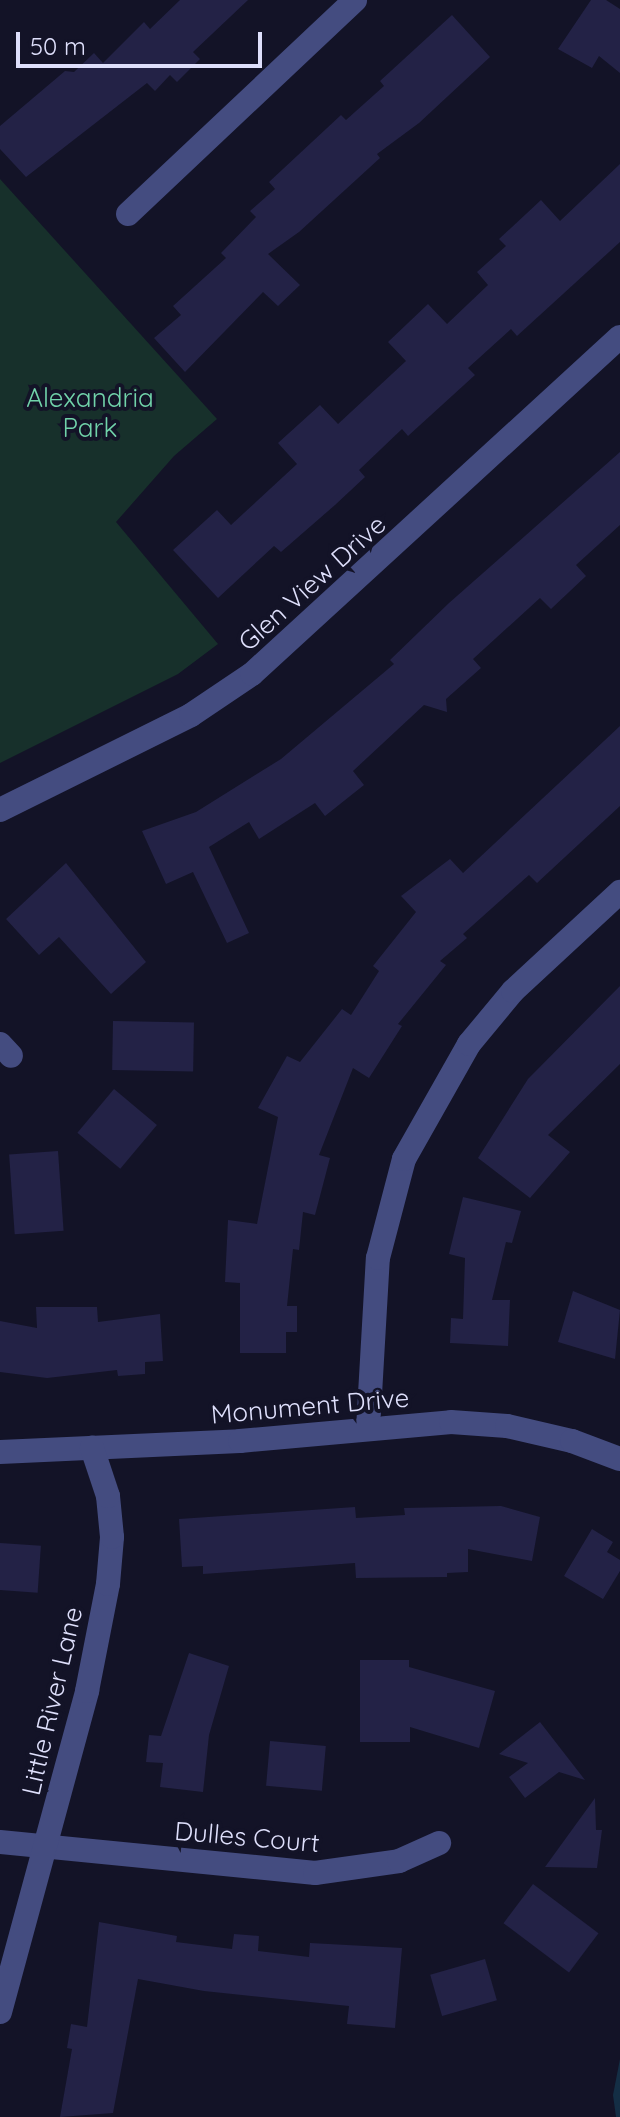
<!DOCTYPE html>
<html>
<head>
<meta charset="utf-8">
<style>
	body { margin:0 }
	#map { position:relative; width:620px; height:2117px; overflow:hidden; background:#131327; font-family:Quicksand,sans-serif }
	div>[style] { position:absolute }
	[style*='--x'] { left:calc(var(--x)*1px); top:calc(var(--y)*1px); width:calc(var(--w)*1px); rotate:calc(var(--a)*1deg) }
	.green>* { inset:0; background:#17302b }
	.water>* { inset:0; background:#142e45 }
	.building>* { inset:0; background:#232246; transform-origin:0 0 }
	.minor>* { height:24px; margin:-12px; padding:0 12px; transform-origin:12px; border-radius:12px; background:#444c80 }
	span { translate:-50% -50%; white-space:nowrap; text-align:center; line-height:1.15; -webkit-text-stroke:8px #131327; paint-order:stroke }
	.park-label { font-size:26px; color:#71d3aa }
	.street-label { font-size:26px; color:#dedffb }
	.scale { position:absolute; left:16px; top:32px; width:246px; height:36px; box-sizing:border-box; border:4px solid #dedffb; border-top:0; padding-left:10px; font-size:24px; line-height:28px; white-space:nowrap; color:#dedffb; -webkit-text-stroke:6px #131327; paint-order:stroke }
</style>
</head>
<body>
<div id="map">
	<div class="green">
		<div style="clip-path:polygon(0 179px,217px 419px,174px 456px,116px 522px,218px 644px,178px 674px,0 763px)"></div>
	</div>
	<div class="water">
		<div style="clip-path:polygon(620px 2059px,620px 2117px,616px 2117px,613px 2095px)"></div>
	</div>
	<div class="building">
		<div style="clip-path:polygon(180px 0,248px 0,193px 52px,200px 59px,177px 82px,170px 75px,155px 91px,147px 83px,26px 177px,0 149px,0 126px,65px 71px,74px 72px,94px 53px,103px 63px,144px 22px,150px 29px)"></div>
		<div style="clip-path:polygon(591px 0,606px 0,620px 9px,620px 73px,599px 56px,592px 68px,558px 49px)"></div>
		<div style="clip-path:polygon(452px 15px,490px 57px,419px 123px,377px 154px,380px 158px,299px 232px,268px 254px,300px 285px,278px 306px,263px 292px,185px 372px,154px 338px,181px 315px,173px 306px,226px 258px,221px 253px,256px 217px,250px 211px,275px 189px,269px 182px,341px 115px,346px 120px,384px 86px,380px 81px)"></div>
		<div style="clip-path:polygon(620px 164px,620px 242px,517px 336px,511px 329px,468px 368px,475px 375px,408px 436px,402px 429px,359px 470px,365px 477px,335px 505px,281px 552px,274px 546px,218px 598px,173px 550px,217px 510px,231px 525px,297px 464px,278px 443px,320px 405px,338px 424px,406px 361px,388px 342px,428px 304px,447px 324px,488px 285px,477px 272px,506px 246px,499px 239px,541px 200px,560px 221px)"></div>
		<div style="clip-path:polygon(620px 452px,620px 525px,576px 565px,586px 576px,551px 609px,540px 598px,473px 659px,481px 668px,446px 699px,447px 712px,424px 705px,353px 771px,364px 785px,325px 816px,315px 803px,259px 839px,249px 822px,209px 847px,249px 933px,227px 943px,193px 872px,166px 884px,142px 831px,196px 812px,281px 759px,394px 664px,390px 660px,449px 603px)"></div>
		<div style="clip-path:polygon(620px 726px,620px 806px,537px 883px,529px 875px,463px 934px,467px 938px,440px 961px,446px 965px,398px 1024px,402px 1026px,369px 1078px,353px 1068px,319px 1155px,330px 1158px,315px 1215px,303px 1212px,299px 1250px,293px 1249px,287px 1306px,297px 1306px,297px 1332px,286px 1332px,286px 1353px,240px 1353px,240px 1283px,225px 1282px,228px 1220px,257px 1224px,278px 1117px,258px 1108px,287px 1056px,300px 1062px,342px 1009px,351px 1015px,379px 971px,373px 966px,416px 912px,401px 896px,450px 859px,463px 873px)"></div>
		<div style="clip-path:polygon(66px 863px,146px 962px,111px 994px,59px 937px,39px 955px,6px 919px)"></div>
		<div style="clip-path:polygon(620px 986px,620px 1064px,548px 1135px,570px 1152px,530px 1198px,478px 1158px,528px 1079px)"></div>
		<div style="left:113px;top:1021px;width:81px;height:49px;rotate:1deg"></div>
		<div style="left:114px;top:1089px;width:56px;height:57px;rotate:40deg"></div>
		<div style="left:58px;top:1151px;width:80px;height:49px;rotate:86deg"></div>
		<div style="clip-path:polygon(463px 1197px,521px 1211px,512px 1243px,506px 1242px,492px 1300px,510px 1300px,508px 1346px,450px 1343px,451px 1318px,463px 1319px,465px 1258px,449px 1254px)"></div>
		<div style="clip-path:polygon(573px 1291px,620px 1310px,615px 1359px,558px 1342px)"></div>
		<div style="clip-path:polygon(36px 1307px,97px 1307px,98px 1322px,160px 1314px,163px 1361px,145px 1362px,145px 1374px,118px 1376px,117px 1370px,47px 1378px,0 1372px,0 1321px,37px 1328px)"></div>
		<div style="clip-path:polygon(501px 1506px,540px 1517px,532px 1561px,468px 1549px,468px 1572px,447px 1573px,447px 1577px,356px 1578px,355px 1563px,203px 1574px,203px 1566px,182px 1567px,179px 1519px,355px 1507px,356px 1518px,405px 1515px,404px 1508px)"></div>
		<div style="clip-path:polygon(592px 1529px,613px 1542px,607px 1552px,620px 1560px,620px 1571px,603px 1599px,564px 1576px)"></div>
		<div style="left:0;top:1543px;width:41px;height:47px;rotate:4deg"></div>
		<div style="clip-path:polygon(189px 1653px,229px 1666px,209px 1735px,203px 1792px,160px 1787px,163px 1763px,146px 1762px,149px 1735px,161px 1736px)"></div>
		<div style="clip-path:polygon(360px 1660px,409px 1660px,409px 1667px,495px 1691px,479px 1748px,410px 1727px,410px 1742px,360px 1742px)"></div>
		<div style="clip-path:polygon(540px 1722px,585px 1780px,559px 1772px,525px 1798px,509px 1777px,528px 1763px,499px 1754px)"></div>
		<div style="left:270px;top:1741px;width:56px;height:45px;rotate:5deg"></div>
		<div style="clip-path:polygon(595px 1798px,596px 1830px,602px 1830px,597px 1868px,545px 1867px)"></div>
		<div style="left:533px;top:1884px;width:82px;height:49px;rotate:37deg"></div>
		<div style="clip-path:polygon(99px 1922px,177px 1936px,176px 1942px,232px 1949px,234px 1934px,259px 1936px,258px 1951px,309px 1957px,310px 1943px,402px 1948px,395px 2028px,347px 2024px,349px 2006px,204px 1991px,138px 1979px,113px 2113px,60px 2117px,72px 2049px,67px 2048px,71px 2024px,87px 2027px)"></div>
		<div style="left:485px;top:1959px;width:43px;height:57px;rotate:74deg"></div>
	</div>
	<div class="minor">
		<div style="--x:128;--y:214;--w:312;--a:-43.3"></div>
		<div style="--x:0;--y:810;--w:213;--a:-26.4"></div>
		<div style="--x:191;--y:715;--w:73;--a:-33.9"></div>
		<div style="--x:252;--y:674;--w:499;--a:-42.5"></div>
		<div style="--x:0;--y:1044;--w:16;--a:47"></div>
		<div style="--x:368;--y:1429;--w:171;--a:-86.7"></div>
		<div style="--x:378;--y:1258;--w:102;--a:-75.3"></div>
		<div style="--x:404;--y:1159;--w:132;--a:-60.5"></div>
		<div style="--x:469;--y:1044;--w:69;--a:-50.3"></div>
		<div style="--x:513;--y:991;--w:146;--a:-42.8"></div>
		<div style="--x:0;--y:1452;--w:240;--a:-2.6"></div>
		<div style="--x:240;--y:1441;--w:212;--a:-5.1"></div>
		<div style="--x:451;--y:1422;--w:56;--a:4.1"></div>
		<div style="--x:507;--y:1426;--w:67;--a:13"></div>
		<div style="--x:572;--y:1441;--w:51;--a:20.6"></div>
		<div style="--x:0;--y:1842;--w:317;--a:5.6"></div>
		<div style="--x:315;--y:1873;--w:85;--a:-8.1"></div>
		<div style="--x:399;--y:1861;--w:44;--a:-24.2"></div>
		<div style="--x:0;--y:2012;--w:333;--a:-74.8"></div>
		<div style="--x:87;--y:1691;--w:109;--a:-78.9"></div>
		<div style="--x:108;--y:1584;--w:47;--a:-85.1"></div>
		<div style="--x:112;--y:1537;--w:41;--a:-95.6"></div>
		<div style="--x:108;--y:1496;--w:51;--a:-108.4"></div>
	</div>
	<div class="park-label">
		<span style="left:90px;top:413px">Alexandria<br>Park</span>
	</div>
	<div class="street-label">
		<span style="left:312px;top:583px;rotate:-42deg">Glen View Drive</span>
		<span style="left:310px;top:1406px;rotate:-5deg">Monument Drive</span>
		<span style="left:52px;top:1701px;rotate:-77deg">Little River Lane</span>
		<span style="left:247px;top:1837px;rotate:5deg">Dulles Court</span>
	</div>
	<div class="scale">50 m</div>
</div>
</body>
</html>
